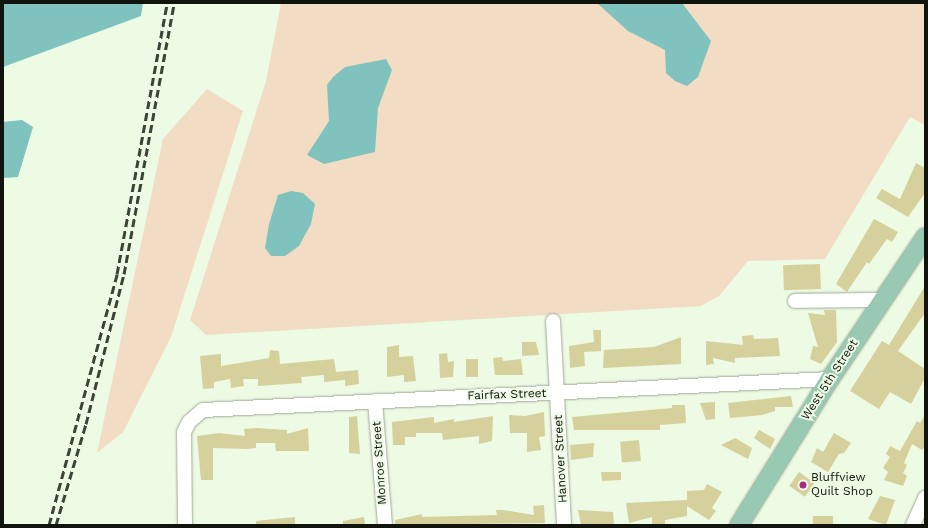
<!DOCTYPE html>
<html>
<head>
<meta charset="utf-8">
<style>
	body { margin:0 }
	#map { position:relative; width:928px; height:528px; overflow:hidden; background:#edfae4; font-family:"Work Sans",sans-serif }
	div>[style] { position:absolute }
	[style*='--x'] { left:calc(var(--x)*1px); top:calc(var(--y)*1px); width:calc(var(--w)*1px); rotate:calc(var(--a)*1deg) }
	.green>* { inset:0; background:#f2ddc4 }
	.water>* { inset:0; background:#80c2be }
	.building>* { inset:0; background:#d6d09d; transform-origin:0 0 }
	.roads { filter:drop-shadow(0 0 1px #9ea995) drop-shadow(0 0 1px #9ea995) }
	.minor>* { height:14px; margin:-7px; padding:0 7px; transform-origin:7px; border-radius:7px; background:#fff }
	.major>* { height:18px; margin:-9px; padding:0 9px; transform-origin:9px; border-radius:9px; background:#98c9b2 }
	.rail>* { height:3px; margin-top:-1.5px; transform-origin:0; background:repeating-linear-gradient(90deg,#3d4339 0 8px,transparent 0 12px) }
	.dots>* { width:11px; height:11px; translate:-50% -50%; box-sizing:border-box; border:2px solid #edfae4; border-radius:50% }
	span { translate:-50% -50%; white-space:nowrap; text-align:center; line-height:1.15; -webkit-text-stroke:4px #edfae4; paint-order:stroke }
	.street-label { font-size:12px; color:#10140d }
	.poi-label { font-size:12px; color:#10140d }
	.left { translate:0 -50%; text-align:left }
	.frame { position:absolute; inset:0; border:4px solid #10140d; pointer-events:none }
</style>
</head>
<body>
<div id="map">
	<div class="green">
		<div style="clip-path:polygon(281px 3px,925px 3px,925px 125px,910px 117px,825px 259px,748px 261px,719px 296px,701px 306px,206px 335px,190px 320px,266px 81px)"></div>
		<div style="clip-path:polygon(207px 89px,243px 111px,171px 337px,123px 432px,97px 453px,163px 139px)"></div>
	</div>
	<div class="water">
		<div style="clip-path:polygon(3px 3px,143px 3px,141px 16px,3px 67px)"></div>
		<div style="clip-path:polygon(597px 3px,682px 3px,711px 41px,698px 77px,687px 86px,675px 81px,666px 73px,665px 50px,628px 31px)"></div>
		<div style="clip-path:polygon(386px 59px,392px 70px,378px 108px,375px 152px,324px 164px,307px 155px,329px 121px,327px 85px,333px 77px,345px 67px)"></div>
		<div style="clip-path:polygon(22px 120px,33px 127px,18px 177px,3px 178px,3px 122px)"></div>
		<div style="clip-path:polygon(291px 191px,303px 193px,315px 204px,311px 224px,299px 246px,285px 256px,271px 256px,265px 248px,269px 224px,278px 195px)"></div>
	</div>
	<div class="building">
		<div style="clip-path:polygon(916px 163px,925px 168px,925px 193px,908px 217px,876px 198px,882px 189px,900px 199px)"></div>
		<div style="clip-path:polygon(874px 219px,898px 232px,892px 242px,887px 239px,869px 264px,867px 262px,847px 292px,836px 284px)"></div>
		<div style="left:820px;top:264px;width:25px;height:37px;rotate:88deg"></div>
		<div style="clip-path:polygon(925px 286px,925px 313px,898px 351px,925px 369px,925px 378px,911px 404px,890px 392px,879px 409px,850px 391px,882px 341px,889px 345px)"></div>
		<div style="clip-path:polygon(824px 310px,836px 310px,837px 342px,821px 364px,810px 359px,813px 346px,818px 347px,808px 313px,825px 315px)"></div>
		<div style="clip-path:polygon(593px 330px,601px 330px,601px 351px,584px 352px,585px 366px,570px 368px,569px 346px,594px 342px)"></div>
		<div style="clip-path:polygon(753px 335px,754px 339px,778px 338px,780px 356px,735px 358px,735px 363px,713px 358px,714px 364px,706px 365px,706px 341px,743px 345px,742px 336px)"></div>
		<div style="clip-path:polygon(681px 337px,681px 364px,603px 368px,604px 350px,654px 347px)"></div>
		<div style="clip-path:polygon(522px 342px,536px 342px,539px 355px,522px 356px)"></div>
		<div style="clip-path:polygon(399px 345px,399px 357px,413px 356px,416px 381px,404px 382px,404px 375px,387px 377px,387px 347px)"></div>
		<div style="clip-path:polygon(270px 350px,279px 351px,280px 364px,334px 359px,336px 372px,358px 370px,359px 384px,345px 386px,345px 380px,324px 382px,324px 375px,301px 377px,302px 383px,258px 386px,258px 379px,243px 379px,244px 386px,231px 388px,230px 379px,214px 382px,214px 388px,203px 389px,200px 356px,221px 354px,221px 366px,269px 358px)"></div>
		<div style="clip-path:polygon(447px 353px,448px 362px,454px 361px,453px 377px,440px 378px,439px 354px)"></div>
		<div style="clip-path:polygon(502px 357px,503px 361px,521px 359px,523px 375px,495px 375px,493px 358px)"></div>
		<div style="left:466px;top:359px;width:12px;height:18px"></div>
		<div style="clip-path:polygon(791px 396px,793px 407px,775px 407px,775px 411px,762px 415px,730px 418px,728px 403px)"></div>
		<div style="clip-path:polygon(715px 402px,715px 419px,706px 420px,700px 403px)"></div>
		<div style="clip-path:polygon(672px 405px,685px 405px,686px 423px,660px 425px,660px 430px,574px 430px,572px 417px,672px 408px)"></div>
		<div style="clip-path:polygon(544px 412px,545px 436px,539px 437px,541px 450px,527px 452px,527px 433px,510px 433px,509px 415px,525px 416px)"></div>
		<div style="clip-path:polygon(925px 415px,925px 446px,922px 450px,912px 444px,904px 463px,907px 465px,903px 473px,907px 476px,903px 486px,884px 480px,888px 472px,883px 468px,890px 457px,886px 454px,890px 446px,900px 451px,917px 421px,920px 423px)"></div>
		<div style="clip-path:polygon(357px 416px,360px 454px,349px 453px,349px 417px)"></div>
		<div style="clip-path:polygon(493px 416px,492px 441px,479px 444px,479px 436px,443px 440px,442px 433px,416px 433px,416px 437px,405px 437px,405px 445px,393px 445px,392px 422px,434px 417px,434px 423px,454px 419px,454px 422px)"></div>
		<div style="clip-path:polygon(257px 428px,287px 430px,287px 434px,308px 428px,309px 451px,276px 451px,275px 443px,256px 443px,256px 448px,247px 449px,213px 448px,213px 480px,201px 480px,197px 436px,219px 433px,245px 436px,244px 429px)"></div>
		<div style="clip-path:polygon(759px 430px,775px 439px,770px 449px,754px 438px)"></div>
		<div style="clip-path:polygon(834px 433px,851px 443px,844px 453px,839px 454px,828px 472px,811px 462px,817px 448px,823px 452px)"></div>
		<div style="clip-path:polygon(735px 438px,752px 448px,748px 459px,721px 445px)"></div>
		<div style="left:639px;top:440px;width:21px;height:19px;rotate:85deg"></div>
		<div style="clip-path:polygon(594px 443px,593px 457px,571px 460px,570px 445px)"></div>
		<div style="clip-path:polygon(601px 472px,621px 472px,621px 480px,602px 481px)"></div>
		<div style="left:799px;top:472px;width:19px;height:17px;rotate:35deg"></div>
		<div style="clip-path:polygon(707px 484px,722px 492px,712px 508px,716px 511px,709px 520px,687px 506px,687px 516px,665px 520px,665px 525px,652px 525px,652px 517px,629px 523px,626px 503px,687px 500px,687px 491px,704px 490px)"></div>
		<div style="clip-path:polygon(880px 496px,895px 500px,886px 525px,868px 519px)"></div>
		<div style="clip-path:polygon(544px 505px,545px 523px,395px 525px,395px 520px,422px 514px,422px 517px,497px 515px,496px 510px,503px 510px,534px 515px,533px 506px)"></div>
		<div style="clip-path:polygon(578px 510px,613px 512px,614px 525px,581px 525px)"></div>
		<div style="left:813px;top:516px;width:20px;height:9px"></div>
		<div style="clip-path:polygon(295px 517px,295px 525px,256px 525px,256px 521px)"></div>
		<div style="clip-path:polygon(364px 517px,365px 525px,343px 525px,343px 521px)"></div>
	</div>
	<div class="roads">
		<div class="minor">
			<div style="--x:795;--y:301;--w:87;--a:-0.7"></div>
			<div style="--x:553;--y:321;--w:204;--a:86.9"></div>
			<div style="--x:375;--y:401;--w:124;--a:85.4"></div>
			<div style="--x:185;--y:525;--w:93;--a:-90.6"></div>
			<div style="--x:184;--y:432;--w:11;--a:-63"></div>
			<div style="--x:189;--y:422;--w:18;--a:-41"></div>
			<div style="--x:203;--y:410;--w:628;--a:-2.83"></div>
			<div style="--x:913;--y:525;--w:30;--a:-66"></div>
		</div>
		<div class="major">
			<div style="--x:739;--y:525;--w:172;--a:-58.1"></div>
			<div style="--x:830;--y:379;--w:171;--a:-56.2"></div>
		</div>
	</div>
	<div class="rail">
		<div style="--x:49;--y:525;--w:260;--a:-74.8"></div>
		<div style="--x:117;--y:274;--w:276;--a:-79.5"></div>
		<div style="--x:56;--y:525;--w:105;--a:-73.5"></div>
		<div style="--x:86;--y:424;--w:155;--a:-75.8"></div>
		<div style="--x:124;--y:274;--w:276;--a:-79.5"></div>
	</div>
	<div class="dots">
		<div style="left:803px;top:485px;background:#a82d81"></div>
	</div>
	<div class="street-label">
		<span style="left:830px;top:380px;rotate:-57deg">West 5th Street</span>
		<span style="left:507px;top:395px;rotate:-2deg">Fairfax Street</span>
		<span style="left:561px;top:459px;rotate:-93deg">Hanover Street</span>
		<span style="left:380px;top:463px;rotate:-94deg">Monroe Street</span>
	</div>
	<div class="poi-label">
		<span class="left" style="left:811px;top:485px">Bluffview<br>Quilt Shop</span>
	</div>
	<div class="frame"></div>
</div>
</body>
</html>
